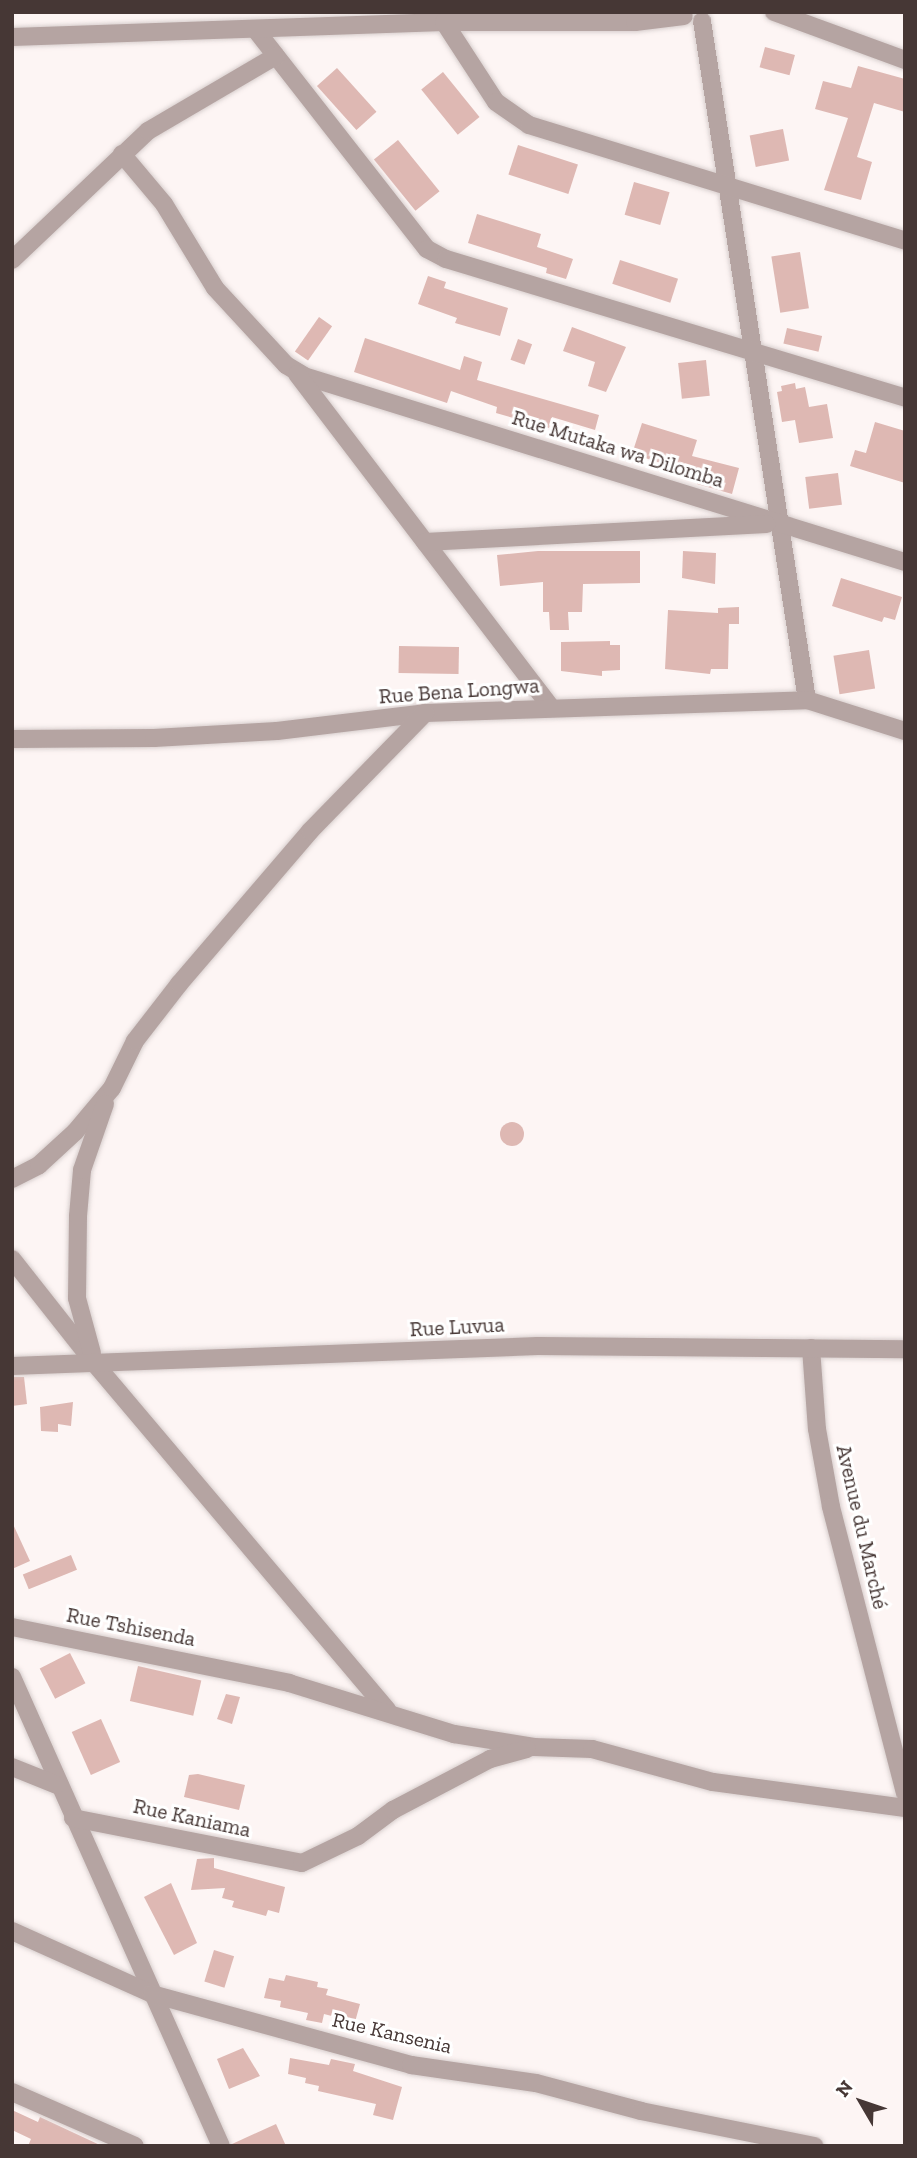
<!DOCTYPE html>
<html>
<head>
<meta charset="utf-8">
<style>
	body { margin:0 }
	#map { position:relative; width:917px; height:2158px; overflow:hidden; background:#fdf5f4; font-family:"Zilla Slab",serif }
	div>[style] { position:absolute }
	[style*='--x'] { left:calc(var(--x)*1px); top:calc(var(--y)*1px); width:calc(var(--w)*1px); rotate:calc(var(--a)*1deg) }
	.building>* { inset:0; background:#deb8b3; transform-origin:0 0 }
	.round { border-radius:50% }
	.roads { filter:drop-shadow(0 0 2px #d8cfce) drop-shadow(0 0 2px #d8cfce) }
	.minor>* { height:18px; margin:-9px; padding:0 9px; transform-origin:9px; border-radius:9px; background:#b5a4a2 }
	span { translate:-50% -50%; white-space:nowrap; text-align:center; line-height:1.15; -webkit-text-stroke:6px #fff; paint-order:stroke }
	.street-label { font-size:21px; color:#463735 }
	.frame { position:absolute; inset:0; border:14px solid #463735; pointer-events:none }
	.north { position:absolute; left:826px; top:2067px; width:70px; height:70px; -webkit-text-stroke:5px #fff; paint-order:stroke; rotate:309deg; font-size:19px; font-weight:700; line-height:28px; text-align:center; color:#463735 }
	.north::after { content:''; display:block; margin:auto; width:24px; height:32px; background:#463735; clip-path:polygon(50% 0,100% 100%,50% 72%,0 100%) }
</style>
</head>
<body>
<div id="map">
	<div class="building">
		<div style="left:765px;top:47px;width:31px;height:21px;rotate:15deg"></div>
		<div style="clip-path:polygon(858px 66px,905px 79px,905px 112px,874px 103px,857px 157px,872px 162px,861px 200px,824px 190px,848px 118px,815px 109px,823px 81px,851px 88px)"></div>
		<div style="left:337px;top:68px;width:59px;height:27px;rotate:48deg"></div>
		<div style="left:443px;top:72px;width:58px;height:28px;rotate:51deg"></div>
		<div style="left:783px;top:129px;width:32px;height:34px;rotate:79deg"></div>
		<div style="left:398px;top:140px;width:66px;height:31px;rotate:51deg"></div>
		<div style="left:518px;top:145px;width:63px;height:31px;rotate:18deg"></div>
		<div style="left:634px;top:182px;width:37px;height:34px;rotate:16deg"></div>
		<div style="clip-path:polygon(477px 214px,541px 234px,537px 247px,573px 259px,566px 279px,546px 273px,547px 268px,468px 243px)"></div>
		<div style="left:800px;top:252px;width:57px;height:29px;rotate:81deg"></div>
		<div style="left:620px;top:260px;width:61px;height:25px;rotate:18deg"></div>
		<div style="clip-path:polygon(428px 276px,446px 282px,444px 288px,508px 308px,500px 336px,455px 323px,457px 318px,418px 304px)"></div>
		<div style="left:319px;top:317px;width:16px;height:42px;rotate:35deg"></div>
		<div style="clip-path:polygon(572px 327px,626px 347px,606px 392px,588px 386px,595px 362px,563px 351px)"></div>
		<div style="left:787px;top:328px;width:36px;height:16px;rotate:13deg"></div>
		<div style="clip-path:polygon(365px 338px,460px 370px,464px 356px,482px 362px,477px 380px,599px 415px,595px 430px,552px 417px,549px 428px,496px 413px,497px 407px,451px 391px,447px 403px,354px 372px)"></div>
		<div style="left:518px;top:339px;width:15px;height:22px;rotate:20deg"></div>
		<div style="left:706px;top:360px;width:36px;height:28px;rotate:84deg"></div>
		<div style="clip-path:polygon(795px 383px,796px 389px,805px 387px,809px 407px,827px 404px,833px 438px,799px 443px,795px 420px,782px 422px,777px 392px,782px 391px,781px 386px)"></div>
		<div style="clip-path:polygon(875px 422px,905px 431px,905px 483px,850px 466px,855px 450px,866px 453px)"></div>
		<div style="clip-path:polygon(642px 423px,697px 440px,692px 456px,739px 468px,732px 494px,697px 484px,700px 475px,632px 454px)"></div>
		<div style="left:838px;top:473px;width:32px;height:33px;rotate:83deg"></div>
		<div style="clip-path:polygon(538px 551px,640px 551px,640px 583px,583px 584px,582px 612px,568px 612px,569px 630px,550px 630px,549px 612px,543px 612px,543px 582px,500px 586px,497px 555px)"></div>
		<div style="clip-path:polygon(683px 551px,716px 553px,715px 584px,682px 578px)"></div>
		<div style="clip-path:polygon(841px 578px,902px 597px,895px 620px,884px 617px,882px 622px,832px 606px)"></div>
		<div style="clip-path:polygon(739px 607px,739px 624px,729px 624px,728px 669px,711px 669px,710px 674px,665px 669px,668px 610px,718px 613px,718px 608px)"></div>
		<div style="clip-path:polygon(610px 641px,610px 645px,620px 645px,620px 670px,602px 671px,602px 676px,561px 671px,561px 642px)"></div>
		<div style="left:399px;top:646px;width:60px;height:27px;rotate:1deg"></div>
		<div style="left:869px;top:650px;width:39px;height:36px;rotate:81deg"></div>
		<div class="round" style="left:500px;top:1122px;width:24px;height:24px"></div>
		<div style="clip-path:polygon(12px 1377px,24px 1377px,27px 1404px,12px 1406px)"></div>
		<div style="clip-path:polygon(73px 1402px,71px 1426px,58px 1424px,58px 1432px,41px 1431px,40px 1407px)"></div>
		<div style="clip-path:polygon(12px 1522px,30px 1561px,12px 1569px)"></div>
		<div style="left:71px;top:1555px;width:16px;height:52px;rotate:68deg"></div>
		<div style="left:70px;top:1653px;width:34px;height:34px;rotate:63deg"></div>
		<div style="left:138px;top:1666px;width:65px;height:36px;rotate:13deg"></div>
		<div style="clip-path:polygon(226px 1694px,240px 1697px,232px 1724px,217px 1719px)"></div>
		<div style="left:101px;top:1719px;width:47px;height:32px;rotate:66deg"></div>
		<div style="clip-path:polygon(198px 1774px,245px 1785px,239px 1810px,184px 1797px,189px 1775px)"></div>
		<div style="clip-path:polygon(214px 1858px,214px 1868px,285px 1887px,279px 1913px,268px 1910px,266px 1916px,232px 1907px,234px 1901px,222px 1898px,225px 1888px,191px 1890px,197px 1859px)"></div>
		<div style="clip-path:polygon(171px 1883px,197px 1943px,174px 1955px,144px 1897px)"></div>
		<div style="left:214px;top:1950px;width:21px;height:33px;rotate:17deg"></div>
		<div style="clip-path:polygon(286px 1975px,318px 1982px,317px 1987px,328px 1989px,326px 1995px,360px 2004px,355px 2022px,324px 2014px,322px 2023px,306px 2020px,308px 2013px,280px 2007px,281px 2001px,264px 1998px,269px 1978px,284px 1981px)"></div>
		<div style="clip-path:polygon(243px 2048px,260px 2076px,229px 2089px,217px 2059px)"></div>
		<div style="clip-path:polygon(290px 2058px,329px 2065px,331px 2059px,355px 2064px,353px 2071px,402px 2087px,393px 2120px,373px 2115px,376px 2104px,318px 2091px,319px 2086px,305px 2083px,306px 2078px,288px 2074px)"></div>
		<div style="clip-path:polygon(12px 2110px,38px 2122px,40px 2117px,102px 2146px,28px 2146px,31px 2139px,12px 2130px)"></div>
		<div style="clip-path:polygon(276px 2124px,286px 2146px,232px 2146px,232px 2144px)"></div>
	</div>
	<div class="roads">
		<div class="minor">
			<div style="--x:774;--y:12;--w:140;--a:20.1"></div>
			<div style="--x:702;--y:21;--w:687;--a:81.21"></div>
			<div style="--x:444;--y:22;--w:95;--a:57"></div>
			<div style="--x:496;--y:102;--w:40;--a:34.9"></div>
			<div style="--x:529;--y:125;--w:393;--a:17.1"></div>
			<div style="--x:255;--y:29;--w:279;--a:52"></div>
			<div style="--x:427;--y:249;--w:21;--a:28"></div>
			<div style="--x:446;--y:259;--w:480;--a:16.8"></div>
			<div style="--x:12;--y:37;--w:432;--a:-2"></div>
			<div style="--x:444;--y:22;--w:191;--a:0"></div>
			<div style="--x:635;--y:22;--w:49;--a:-7"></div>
			<div style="--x:122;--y:154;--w:65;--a:50"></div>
			<div style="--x:164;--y:204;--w:98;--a:58.7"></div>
			<div style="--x:215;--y:288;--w:105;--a:47.3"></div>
			<div style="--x:286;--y:365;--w:21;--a:31"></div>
			<div style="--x:304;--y:376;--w:629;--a:17.2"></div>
			<div style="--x:12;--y:260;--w:187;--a:-43.5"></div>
			<div style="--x:148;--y:131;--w:148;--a:-30.4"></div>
			<div style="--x:297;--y:374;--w:419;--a:52.7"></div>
			<div style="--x:425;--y:542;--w:342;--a:-3"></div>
			<div style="--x:12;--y:739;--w:142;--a:-0.4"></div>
			<div style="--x:154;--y:738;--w:123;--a:-3.3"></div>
			<div style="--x:277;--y:731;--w:149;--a:-6.9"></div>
			<div style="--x:425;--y:713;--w:382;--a:-1.9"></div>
			<div style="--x:807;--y:700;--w:103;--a:17.6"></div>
			<div style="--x:12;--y:1179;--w:30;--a:-27"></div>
			<div style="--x:39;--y:1165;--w:49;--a:-42.5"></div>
			<div style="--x:75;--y:1132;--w:57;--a:-49.9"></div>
			<div style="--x:112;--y:1088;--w:52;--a:-63.9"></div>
			<div style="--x:135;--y:1041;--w:72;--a:-52.3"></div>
			<div style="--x:179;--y:984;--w:201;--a:-49.4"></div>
			<div style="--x:310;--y:831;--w:165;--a:-45.7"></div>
			<div style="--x:12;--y:1259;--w:134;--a:51.7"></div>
			<div style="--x:95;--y:1364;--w:453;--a:49.8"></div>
			<div style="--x:811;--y:1348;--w:81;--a:85.8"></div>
			<div style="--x:817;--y:1429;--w:79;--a:79.8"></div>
			<div style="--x:831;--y:1507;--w:296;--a:75.5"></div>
			<div style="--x:92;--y:1353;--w:57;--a:-105.3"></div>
			<div style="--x:77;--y:1298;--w:82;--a:-89.3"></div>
			<div style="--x:78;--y:1216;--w:46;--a:-85"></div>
			<div style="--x:82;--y:1170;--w:70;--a:-70.8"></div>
			<div style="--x:12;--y:1366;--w:526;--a:-2.18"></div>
			<div style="--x:538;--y:1346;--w:367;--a:0.5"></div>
			<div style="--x:12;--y:1627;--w:283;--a:11.4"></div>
			<div style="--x:289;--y:1683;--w:173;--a:17.2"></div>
			<div style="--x:454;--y:1734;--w:81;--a:9.2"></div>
			<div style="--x:534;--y:1747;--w:58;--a:2"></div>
			<div style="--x:592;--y:1749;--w:125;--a:15.3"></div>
			<div style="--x:713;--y:1782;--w:194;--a:7.7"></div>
			<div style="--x:12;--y:1677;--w:513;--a:65.98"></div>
			<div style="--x:12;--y:1767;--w:48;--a:21.8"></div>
			<div style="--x:73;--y:1818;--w:233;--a:11.1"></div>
			<div style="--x:302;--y:1863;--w:62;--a:-25.7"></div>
			<div style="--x:358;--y:1836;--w:44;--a:-36.6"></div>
			<div style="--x:393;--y:1810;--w:110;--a:-27.7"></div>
			<div style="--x:490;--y:1759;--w:38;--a:-15"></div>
			<div style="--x:12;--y:1931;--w:154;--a:24.2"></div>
			<div style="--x:152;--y:1994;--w:269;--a:15.3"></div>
			<div style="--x:411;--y:2065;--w:126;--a:8.2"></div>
			<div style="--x:536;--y:2083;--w:109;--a:14.9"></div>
			<div style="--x:641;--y:2111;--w:177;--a:11.4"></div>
			<div style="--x:12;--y:2092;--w:134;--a:23.7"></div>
		</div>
	</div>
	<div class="street-label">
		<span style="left:618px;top:449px;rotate:17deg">Rue Mutaka wa Dilomba</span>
		<span style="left:459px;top:691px;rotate:-4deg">Rue Bena Longwa</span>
		<span style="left:457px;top:1327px;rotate:-3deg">Rue Luvua</span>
		<span style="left:862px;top:1527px;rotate:77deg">Avenue du Marché</span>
		<span style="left:131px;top:1627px;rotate:11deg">Rue Tshisenda</span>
		<span style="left:192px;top:1818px;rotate:12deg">Rue Kaniama</span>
		<span style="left:392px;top:2033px;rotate:13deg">Rue Kansenia</span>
	</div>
	<div class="frame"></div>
	<div class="north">N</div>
</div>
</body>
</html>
